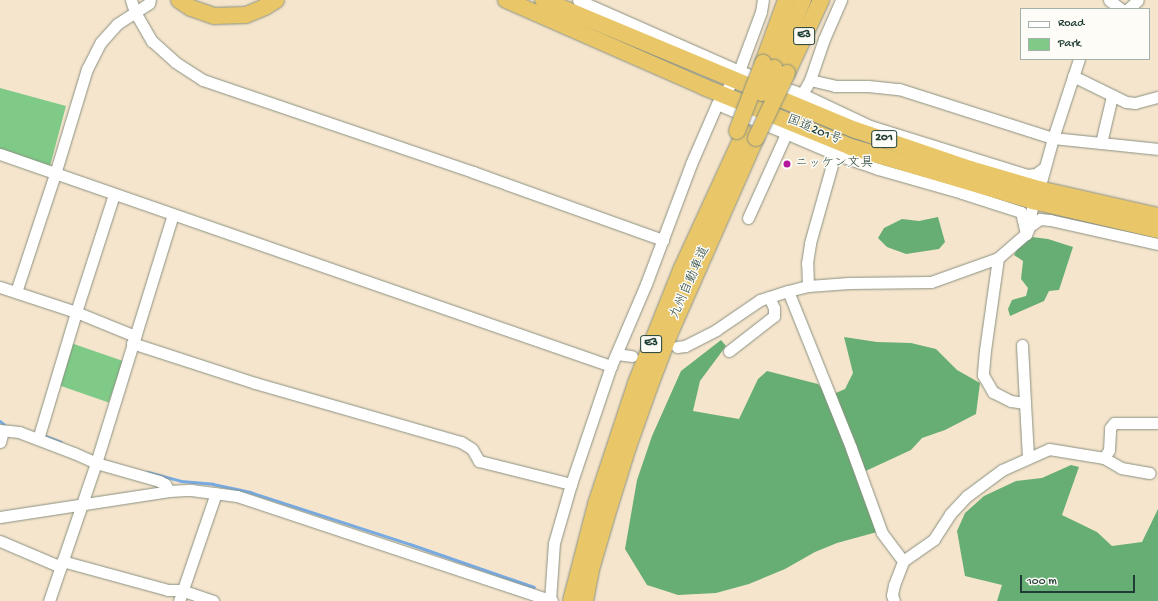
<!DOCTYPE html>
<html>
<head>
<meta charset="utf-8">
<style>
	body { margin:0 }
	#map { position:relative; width:1158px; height:601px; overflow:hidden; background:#f6e5cd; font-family:"Gochi Hand","Klee One",sans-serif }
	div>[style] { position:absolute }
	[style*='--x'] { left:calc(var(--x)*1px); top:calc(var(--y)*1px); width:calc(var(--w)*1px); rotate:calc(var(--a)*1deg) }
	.green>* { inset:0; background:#7fca87; transform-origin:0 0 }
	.forest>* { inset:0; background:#67ae74 }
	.stream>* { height:2.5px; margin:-1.25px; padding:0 1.25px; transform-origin:1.25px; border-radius:1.25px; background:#77abe4 }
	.roads { filter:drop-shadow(0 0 1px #8a9180) drop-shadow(0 0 1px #8a9180) }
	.minor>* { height:11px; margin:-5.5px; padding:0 5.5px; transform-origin:5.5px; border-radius:5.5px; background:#fff }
	.highway>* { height:16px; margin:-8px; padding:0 8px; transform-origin:8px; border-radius:8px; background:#e9c769 }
	.bridges { filter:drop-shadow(0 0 1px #8a9180) drop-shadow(0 0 1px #8a9180) }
	.highway-bridge>* { height:16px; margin:-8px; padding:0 8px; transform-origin:8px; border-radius:8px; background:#e9c769 }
	.dots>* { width:11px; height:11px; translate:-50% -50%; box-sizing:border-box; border:2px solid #fdfcf7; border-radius:50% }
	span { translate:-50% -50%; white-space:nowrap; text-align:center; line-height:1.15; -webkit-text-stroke:3px #fdfcf7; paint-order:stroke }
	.shield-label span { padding:1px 3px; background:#fdfcf7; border:1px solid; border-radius:3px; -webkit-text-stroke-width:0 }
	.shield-label { font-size:12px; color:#1f3d34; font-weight:700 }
	.street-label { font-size:13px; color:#1f3d34 }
	.poi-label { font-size:13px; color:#1f3d34 }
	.left { translate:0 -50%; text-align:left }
	.legend { position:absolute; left:1020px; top:8px; width:130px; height:52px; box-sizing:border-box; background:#fdfcf7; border:1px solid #a4b0a9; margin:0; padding:5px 7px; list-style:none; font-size:12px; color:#1f3d34 }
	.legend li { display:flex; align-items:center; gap:8px; height:20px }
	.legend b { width:20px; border:1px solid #a4b0a9 }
	.scale { position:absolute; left:1020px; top:575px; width:115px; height:18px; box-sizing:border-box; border:2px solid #1f3d34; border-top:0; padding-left:5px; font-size:12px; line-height:14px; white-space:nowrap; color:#1f3d34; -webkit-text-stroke:3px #fdfcf7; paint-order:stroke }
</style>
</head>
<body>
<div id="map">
	<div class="green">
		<div style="clip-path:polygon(0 88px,66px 106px,50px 166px,0 149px)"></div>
		<div style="left:71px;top:343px;width:55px;height:44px;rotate:19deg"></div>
	</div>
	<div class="forest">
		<div style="clip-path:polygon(938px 217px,945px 242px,939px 249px,906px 254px,887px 247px,878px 238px,884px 228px,902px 219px,919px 221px)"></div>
		<div style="clip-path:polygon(1032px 237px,1048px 239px,1073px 247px,1059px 290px,1049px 291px,1044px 301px,1010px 316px,1008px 309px,1012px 300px,1026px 296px,1028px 288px,1021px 279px,1023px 261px,1014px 255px,1019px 246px)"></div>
		<div style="clip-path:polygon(844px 337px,877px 342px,911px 343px,936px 349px,957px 370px,980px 383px,976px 414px,945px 430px,922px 438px,911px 450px,857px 475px,877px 532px,837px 543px,815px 552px,785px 569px,749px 584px,716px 593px,678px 595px,647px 585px,625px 549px,637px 480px,652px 436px,681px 371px,721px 340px,726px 346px,700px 381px,693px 411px,739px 419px,758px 379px,767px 371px,818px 384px,829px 396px,845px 389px,853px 373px)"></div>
		<div style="clip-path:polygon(1071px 465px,1079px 467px,1062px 515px,1097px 532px,1112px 546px,1142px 542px,1158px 509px,1158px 601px,997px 601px,1002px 585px,965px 576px,957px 531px,965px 513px,984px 496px,1016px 481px,1042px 478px)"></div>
	</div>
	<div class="stream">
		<div style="--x:0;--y:421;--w:8;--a:40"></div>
		<div style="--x:43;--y:435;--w:19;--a:21"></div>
		<div style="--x:148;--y:472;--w:34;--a:15"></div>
		<div style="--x:181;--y:481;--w:32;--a:5"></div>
		<div style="--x:213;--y:484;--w:38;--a:12"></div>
		<div style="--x:250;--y:492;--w:168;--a:18"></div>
		<div style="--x:410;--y:544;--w:131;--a:19.1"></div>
	</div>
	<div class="roads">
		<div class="minor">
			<div style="--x:131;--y:0;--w:13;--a:72"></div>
			<div style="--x:135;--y:12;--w:34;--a:60"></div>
			<div style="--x:152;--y:41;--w:31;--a:42"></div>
			<div style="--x:175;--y:62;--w:33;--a:33"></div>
			<div style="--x:203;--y:80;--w:285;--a:18.8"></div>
			<div style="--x:473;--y:172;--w:202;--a:19.7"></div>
			<div style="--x:578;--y:0;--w:176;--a:23.8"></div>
			<div style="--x:739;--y:71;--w:67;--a:20.1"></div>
			<div style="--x:802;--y:94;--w:75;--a:25.2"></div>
			<div style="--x:870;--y:126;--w:164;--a:17.3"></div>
			<div style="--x:1027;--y:175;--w:9;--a:-6"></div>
			<div style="--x:1036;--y:174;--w:10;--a:-37"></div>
			<div style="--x:1109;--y:0;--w:15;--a:37"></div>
			<div style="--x:1128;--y:9;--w:13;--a:-42"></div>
			<div style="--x:1073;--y:76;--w:59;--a:26.1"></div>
			<div style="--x:1126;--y:102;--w:9;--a:6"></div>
			<div style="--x:1135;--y:103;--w:24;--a:-15"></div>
			<div style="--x:810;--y:80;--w:26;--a:13"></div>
			<div style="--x:835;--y:86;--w:33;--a:0"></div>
			<div style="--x:868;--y:86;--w:31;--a:6"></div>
			<div style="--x:899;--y:89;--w:162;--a:17.7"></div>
			<div style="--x:1053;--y:138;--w:106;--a:6"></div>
			<div style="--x:802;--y:94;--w:16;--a:-60"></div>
			<div style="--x:810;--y:80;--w:43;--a:-71.1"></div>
			<div style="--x:824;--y:39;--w:43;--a:-66.4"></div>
			<div style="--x:717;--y:104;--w:128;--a:23"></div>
			<div style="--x:835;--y:154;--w:46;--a:19.2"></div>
			<div style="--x:878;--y:169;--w:87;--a:15.9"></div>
			<div style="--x:962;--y:193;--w:62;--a:17.9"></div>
			<div style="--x:1021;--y:212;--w:23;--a:77"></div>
			<div style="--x:1101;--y:143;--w:48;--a:-76.8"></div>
			<div style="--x:0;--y:154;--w:647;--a:19.14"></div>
			<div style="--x:748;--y:218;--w:92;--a:-65.7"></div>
			<div style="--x:1030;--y:226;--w:12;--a:-35"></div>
			<div style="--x:1040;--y:219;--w:10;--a:6"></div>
			<div style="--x:1050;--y:220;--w:111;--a:12.5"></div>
			<div style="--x:998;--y:258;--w:93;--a:98"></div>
			<div style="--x:985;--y:350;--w:25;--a:95"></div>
			<div style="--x:983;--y:375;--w:20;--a:60"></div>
			<div style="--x:993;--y:392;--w:20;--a:27"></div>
			<div style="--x:1011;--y:401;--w:14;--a:8"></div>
			<div style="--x:1025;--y:403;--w:54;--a:86.8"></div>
			<div style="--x:808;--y:286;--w:23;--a:-92"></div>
			<div style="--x:807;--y:263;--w:20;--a:-81"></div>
			<div style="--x:810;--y:243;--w:92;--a:-74.3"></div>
			<div style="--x:0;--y:287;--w:80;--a:18.2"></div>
			<div style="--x:76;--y:312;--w:64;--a:22.1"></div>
			<div style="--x:788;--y:291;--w:169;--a:68.1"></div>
			<div style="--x:851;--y:448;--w:90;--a:70"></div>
			<div style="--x:882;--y:533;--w:35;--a:53"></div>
			<div style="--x:16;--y:292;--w:124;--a:-71.7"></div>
			<div style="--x:55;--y:174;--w:110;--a:-73.1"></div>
			<div style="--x:87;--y:69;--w:30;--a:-63"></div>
			<div style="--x:101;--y:42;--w:24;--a:-48"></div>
			<div style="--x:117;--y:24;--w:38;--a:-33"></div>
			<div style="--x:149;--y:3;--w:3;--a:-72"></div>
			<div style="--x:132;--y:343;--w:129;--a:18"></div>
			<div style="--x:255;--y:383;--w:214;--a:16"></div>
			<div style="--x:461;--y:442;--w:13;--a:32"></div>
			<div style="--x:472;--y:449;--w:14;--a:60"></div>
			<div style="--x:479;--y:461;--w:95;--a:14"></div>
			<div style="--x:1022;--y:345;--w:58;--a:87"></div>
			<div style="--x:677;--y:347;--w:8;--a:-7"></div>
			<div style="--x:685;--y:346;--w:35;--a:-27"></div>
			<div style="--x:716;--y:330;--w:53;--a:-34.3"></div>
			<div style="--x:760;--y:300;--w:29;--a:-18"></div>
			<div style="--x:788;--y:291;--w:21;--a:-14"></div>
			<div style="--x:808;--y:286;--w:41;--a:-4.2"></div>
			<div style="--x:849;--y:283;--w:82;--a:-0.7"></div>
			<div style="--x:931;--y:282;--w:71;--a:-19.7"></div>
			<div style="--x:998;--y:258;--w:37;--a:-41"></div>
			<div style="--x:1026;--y:234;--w:4;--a:-63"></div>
			<div style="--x:1028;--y:230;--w:29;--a:-80"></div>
			<div style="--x:1033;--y:201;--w:13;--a:-63"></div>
			<div style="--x:1039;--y:189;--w:53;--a:-74.6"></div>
			<div style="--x:1053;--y:138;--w:83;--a:-71.8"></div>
			<div style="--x:729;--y:351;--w:57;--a:-37.9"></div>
			<div style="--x:774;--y:316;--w:8;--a:-90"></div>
			<div style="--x:774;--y:308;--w:12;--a:-114"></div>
			<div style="--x:617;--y:354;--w:15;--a:8"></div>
			<div style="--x:0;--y:430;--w:19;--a:6"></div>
			<div style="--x:19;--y:432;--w:59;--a:20.9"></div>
			<div style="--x:74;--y:453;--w:24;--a:24"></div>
			<div style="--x:96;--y:463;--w:66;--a:15.9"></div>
			<div style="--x:159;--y:481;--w:7;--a:27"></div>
			<div style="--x:165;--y:484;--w:8;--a:60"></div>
			<div style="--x:38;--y:439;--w:133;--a:-73.3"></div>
			<div style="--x:76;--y:312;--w:124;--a:-72.1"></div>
			<div style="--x:0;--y:442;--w:11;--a:-75"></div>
			<div style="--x:1104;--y:458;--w:20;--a:30"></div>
			<div style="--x:1121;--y:468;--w:29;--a:10"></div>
			<div style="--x:0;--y:517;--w:171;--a:-8.7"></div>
			<div style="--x:169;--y:491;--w:22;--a:-3"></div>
			<div style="--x:191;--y:490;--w:46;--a:7.4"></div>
			<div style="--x:237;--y:496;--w:332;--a:18.4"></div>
			<div style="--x:0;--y:541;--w:66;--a:23.1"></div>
			<div style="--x:62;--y:561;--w:110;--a:15.3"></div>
			<div style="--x:168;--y:590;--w:13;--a:0"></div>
			<div style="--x:181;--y:590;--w:34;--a:19"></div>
			<div style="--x:49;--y:601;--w:146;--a:-71.2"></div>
			<div style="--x:96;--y:463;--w:260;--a:-72.8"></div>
			<div style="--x:179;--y:601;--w:114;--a:-71.1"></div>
			<div style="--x:550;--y:601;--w:58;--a:-86.1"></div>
			<div style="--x:554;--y:543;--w:61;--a:-73.9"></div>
			<div style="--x:571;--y:484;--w:125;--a:-71.3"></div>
			<div style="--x:611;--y:366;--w:89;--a:-66.9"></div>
			<div style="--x:646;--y:284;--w:128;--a:-69.4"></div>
			<div style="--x:691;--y:164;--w:65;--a:-66.6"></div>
			<div style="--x:717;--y:104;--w:40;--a:-56"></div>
			<div style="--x:739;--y:71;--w:63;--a:-69.6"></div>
			<div style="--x:761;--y:12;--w:12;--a:-81"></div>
			<div style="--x:894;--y:601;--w:6;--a:-108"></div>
			<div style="--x:892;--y:595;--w:10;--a:-79"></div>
			<div style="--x:894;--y:585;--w:26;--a:-69"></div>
			<div style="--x:903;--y:561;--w:38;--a:-35"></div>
			<div style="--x:934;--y:539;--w:30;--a:-57"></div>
			<div style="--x:950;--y:514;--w:25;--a:-47"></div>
			<div style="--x:967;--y:496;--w:44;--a:-36.6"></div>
			<div style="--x:1002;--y:470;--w:51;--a:-24.1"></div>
			<div style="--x:1049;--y:449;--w:56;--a:9.3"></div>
			<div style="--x:1104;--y:458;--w:9;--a:-58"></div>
			<div style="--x:1109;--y:450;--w:22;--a:-87"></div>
			<div style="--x:1110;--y:428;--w:6;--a:-51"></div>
			<div style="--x:1114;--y:423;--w:44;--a:0"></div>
		</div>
		<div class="highway">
			<div style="--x:179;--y:0;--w:14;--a:34"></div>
			<div style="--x:191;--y:8;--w:24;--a:19"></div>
			<div style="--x:214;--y:16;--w:32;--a:-2"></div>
			<div style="--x:246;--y:15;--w:21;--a:-23"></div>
			<div style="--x:265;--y:7;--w:13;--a:-32"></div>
			<div style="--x:506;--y:0;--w:216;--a:23.7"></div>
			<div style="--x:704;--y:87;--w:159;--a:22.2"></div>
			<div style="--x:851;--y:147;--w:190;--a:16.5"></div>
			<div style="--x:1033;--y:201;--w:128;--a:13.1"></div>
			<div style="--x:543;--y:0;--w:339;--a:22.6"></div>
			<div style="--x:856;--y:130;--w:120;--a:18.9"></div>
			<div style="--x:970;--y:169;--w:72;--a:16.2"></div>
			<div style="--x:1039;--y:189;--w:122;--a:12.8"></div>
			<div style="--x:763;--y:63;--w:67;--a:-69.9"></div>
			<div style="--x:774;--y:68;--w:74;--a:-66.9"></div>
			<div style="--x:787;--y:73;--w:81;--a:-65"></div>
			<div style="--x:571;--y:601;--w:100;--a:-75.5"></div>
			<div style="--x:596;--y:504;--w:127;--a:-71.7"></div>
			<div style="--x:636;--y:383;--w:122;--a:-68.3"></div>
			<div style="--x:681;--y:270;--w:151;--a:-65.3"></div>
			<div style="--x:585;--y:601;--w:36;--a:-79"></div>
			<div style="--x:592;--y:566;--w:60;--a:-73.7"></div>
			<div style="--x:609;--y:508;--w:64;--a:-72.7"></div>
			<div style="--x:628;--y:447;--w:63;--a:-70.4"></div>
			<div style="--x:649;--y:388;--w:57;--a:-69.3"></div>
			<div style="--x:669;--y:335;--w:215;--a:-66.2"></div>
		</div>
	</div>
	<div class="bridges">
		<div class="highway-bridge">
			<div style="--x:762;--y:93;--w:28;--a:-64"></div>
			<div style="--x:737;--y:131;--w:73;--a:-69.1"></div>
			<div style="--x:756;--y:138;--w:72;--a:-64.5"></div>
		</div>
	</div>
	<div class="dots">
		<div style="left:787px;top:164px;background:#b5179e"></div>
	</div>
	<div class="shield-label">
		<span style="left:804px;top:36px">E3</span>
		<span style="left:884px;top:139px">201</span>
		<span style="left:651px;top:344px">E3</span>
	</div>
	<div class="street-label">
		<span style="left:814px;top:131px;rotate:22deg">国道201号</span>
		<span style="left:691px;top:283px;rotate:-66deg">九州自動車道</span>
	</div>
	<div class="poi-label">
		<span class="left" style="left:795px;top:164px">ニッケン文具</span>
	</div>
	<ul class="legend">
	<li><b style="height:5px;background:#fff"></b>Road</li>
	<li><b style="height:11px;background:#7fca87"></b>Park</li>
	</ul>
	<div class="scale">100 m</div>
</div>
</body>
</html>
